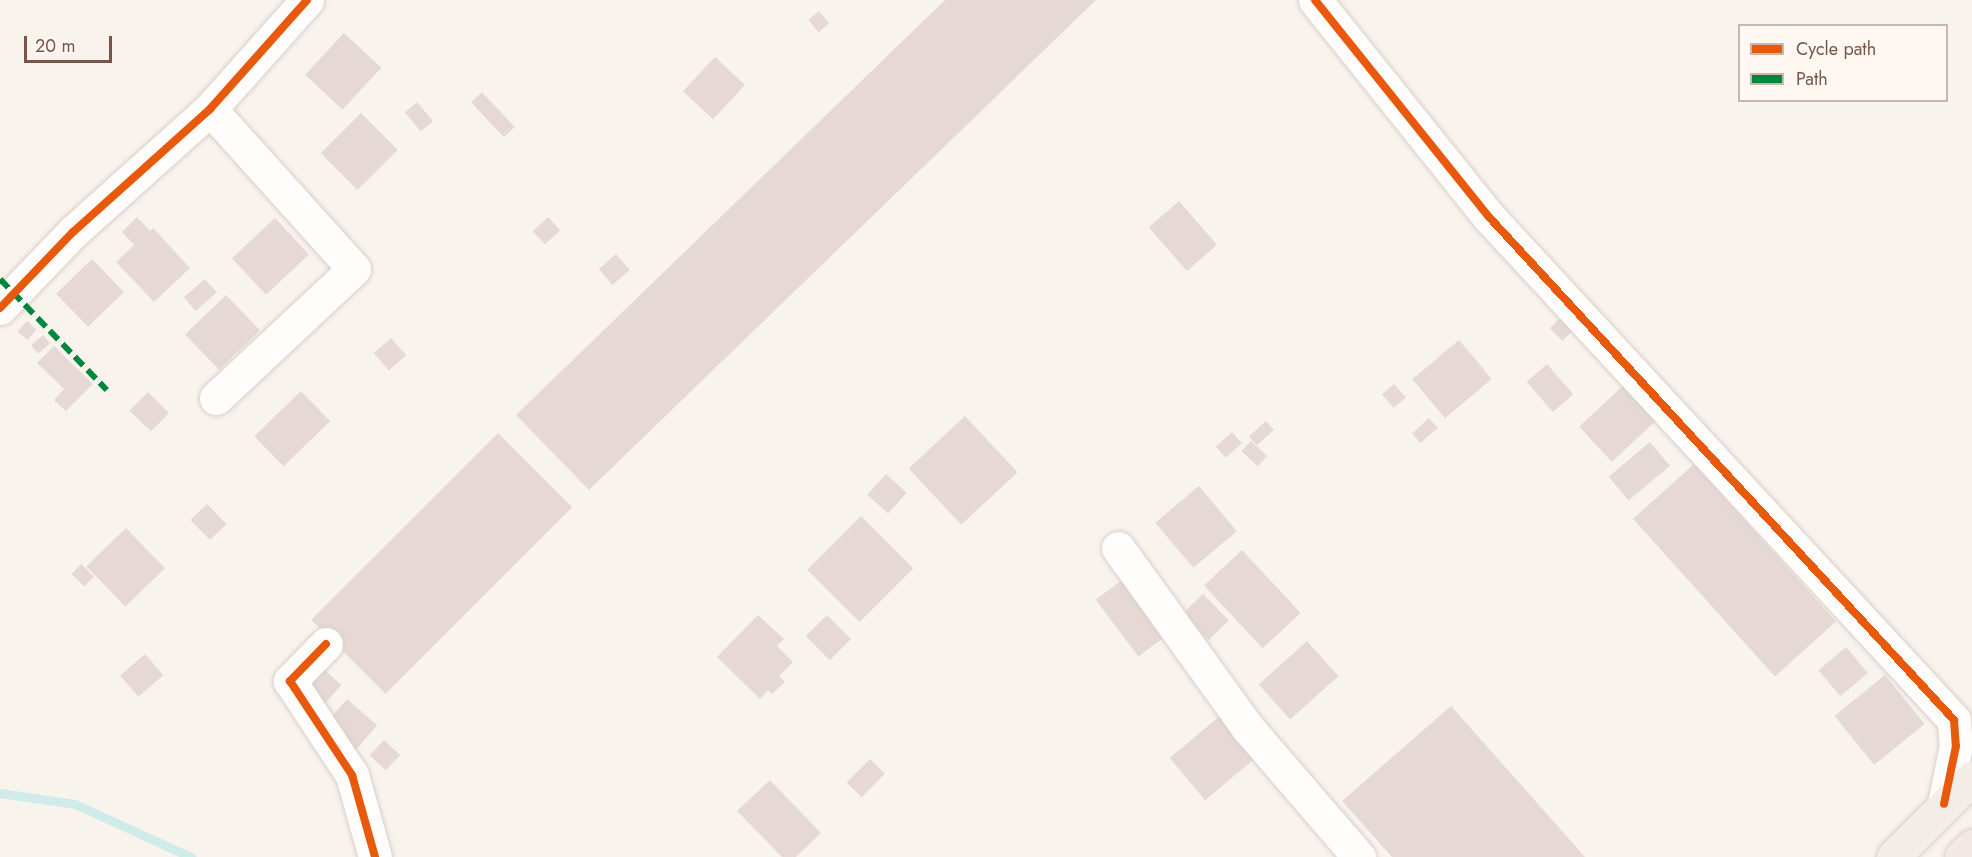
<!DOCTYPE html>
<html>
<head>
<meta charset="utf-8">
<style>
	body { margin:0 }
	#map { position:relative; width:1972px; height:857px; overflow:hidden; background:#f9f3ee; font-family:Jost,sans-serif }
	div>[style] { position:absolute }
	[style*='--x'] { left:calc(var(--x)*1px); top:calc(var(--y)*1px); width:calc(var(--w)*1px); rotate:calc(var(--a)*1deg) }
	.stream>* { height:9px; margin:-4.5px; padding:0 4.5px; transform-origin:4.5px; border-radius:4.5px; background:#cfecea }
	.building>* { inset:0; background:#e6d9d5; transform-origin:0 0 }
	.roads { filter:drop-shadow(0 0 2px #d9cfca) drop-shadow(0 0 2px #d9cfca) }
	.minor>* { height:33px; margin:-16.5px; padding:0 16.5px; transform-origin:16.5px; border-radius:16.5px; background:#fefdfc }
	.major>* { height:33px; margin:-16.5px; padding:0 16.5px; transform-origin:16.5px; border-radius:16.5px; background:#f4ece6 }
	.highway>* { height:33px; margin:-16.5px; padding:0 16.5px; transform-origin:16.5px; border-radius:16.5px; background:#f2e8e6 }
	.quiet>* { height:6px; margin-top:-3px; transform-origin:0; background:repeating-linear-gradient(90deg,#00873e 0 12px,transparent 0 18px) }
	.cycleway>* { height:8px; margin:-4px; padding:0 4px; transform-origin:4px; border-radius:4px; background:#e8590c }
	span { translate:-50% -50%; white-space:nowrap; text-align:center; line-height:1.15; -webkit-text-stroke:5px #fff8f2; paint-order:stroke }
	.legend { position:absolute; left:1738px; top:24px; width:210px; height:78px; box-sizing:border-box; background:#fff8f2; border:2px solid #cab6af; margin:0; padding:8px 10px; list-style:none; font-size:18px; color:#7b544b }
	.legend li { display:flex; align-items:center; gap:12px; height:30px }
	.legend b { width:30px; border:2px solid #cab6af }
	.scale { position:absolute; left:24px; top:36px; width:88px; height:27px; box-sizing:border-box; border:3px solid #7b544b; border-top:0; padding-left:8px; font-size:18px; line-height:21px; white-space:nowrap; color:#7b544b; -webkit-text-stroke:4px #fff8f2; paint-order:stroke }
</style>
</head>
<body>
<div id="map">
	<div class="stream">
		<div style="--x:0;--y:793;--w:76;--a:8.3"></div>
		<div style="--x:75;--y:804;--w:128;--a:24.6"></div>
	</div>
	<div class="building">
		<div style="clip-path:polygon(945px 0,1096px 0,589px 490px,516px 415px)"></div>
		<div style="left:819px;top:11px;width:16px;height:14px;rotate:50deg"></div>
		<div style="left:344px;top:33px;width:51px;height:57px;rotate:43deg"></div>
		<div style="left:715px;top:57px;width:41px;height:47px;rotate:43deg"></div>
		<div style="left:482px;top:92px;width:48px;height:15px;rotate:47deg"></div>
		<div style="left:417px;top:102px;width:25px;height:16px;rotate:50deg"></div>
		<div style="left:361px;top:113px;width:52px;height:57px;rotate:45deg"></div>
		<div style="left:1179px;top:201px;width:58px;height:40px;rotate:49deg"></div>
		<div style="clip-path:polygon(137px 217px,150px 231px,153px 228px,190px 268px,154px 302px,116px 262px,134px 245px,122px 232px)"></div>
		<div style="left:548px;top:217px;width:18px;height:21px;rotate:47deg"></div>
		<div style="left:275px;top:218px;width:50px;height:59px;rotate:47deg"></div>
		<div style="left:616px;top:254px;width:21px;height:23px;rotate:49deg"></div>
		<div style="left:92px;top:259px;width:46px;height:50px;rotate:46deg"></div>
		<div style="left:205px;top:279px;width:18px;height:28px;rotate:49deg"></div>
		<div style="left:226px;top:295px;width:49px;height:57px;rotate:46deg"></div>
		<div style="left:1566px;top:312px;width:18px;height:23px;rotate:45deg"></div>
		<div style="left:27px;top:321px;width:13px;height:14px;rotate:42deg"></div>
		<div style="left:43px;top:335px;width:11px;height:16px;rotate:49deg"></div>
		<div style="left:391px;top:338px;width:23px;height:23px;rotate:49deg"></div>
		<div style="left:1459px;top:340px;width:51px;height:61px;rotate:50deg"></div>
		<div style="clip-path:polygon(54px 346px,93px 384px,66px 411px,54px 400px,64px 389px,37px 363px)"></div>
		<div style="left:1547px;top:364px;width:40px;height:27px;rotate:49deg"></div>
		<div style="left:1626px;top:383px;width:48px;height:64px;rotate:47deg"></div>
		<div style="left:1394px;top:384px;width:18px;height:16px;rotate:49deg"></div>
		<div style="left:301px;top:391px;width:42px;height:65px;rotate:46deg"></div>
		<div style="left:148px;top:392px;width:30px;height:26px;rotate:45deg"></div>
		<div style="left:965px;top:416px;width:77px;height:77px;rotate:47deg"></div>
		<div style="left:1429px;top:418px;width:13px;height:23px;rotate:48deg"></div>
		<div style="left:1266px;top:421px;width:12px;height:23px;rotate:48deg"></div>
		<div style="left:1232px;top:432px;width:15px;height:22px;rotate:48deg"></div>
		<div style="left:498px;top:433px;width:105px;height:264px;rotate:45deg"></div>
		<div style="left:1251px;top:441px;width:22px;height:14px;rotate:43deg"></div>
		<div style="left:1650px;top:442px;width:31px;height:54px;rotate:50deg"></div>
		<div style="left:1694px;top:464px;width:212px;height:82px;rotate:48deg"></div>
		<div style="left:886px;top:474px;width:28px;height:28px;rotate:42deg"></div>
		<div style="left:1199px;top:486px;width:59px;height:57px;rotate:50deg"></div>
		<div style="left:207px;top:504px;width:28px;height:23px;rotate:46deg"></div>
		<div style="left:861px;top:516px;width:74px;height:76px;rotate:45deg"></div>
		<div style="left:126px;top:528px;width:56px;height:55px;rotate:46deg"></div>
		<div style="left:1242px;top:550px;width:86px;height:52px;rotate:47deg"></div>
		<div style="left:81px;top:564px;width:18px;height:14px;rotate:43deg"></div>
		<div style="left:1126px;top:577px;width:71px;height:38px;rotate:53deg"></div>
		<div style="left:1203px;top:594px;width:37px;height:28px;rotate:46deg"></div>
		<div style="clip-path:polygon(758px 615px,784px 639px,777px 646px,793px 662px,779px 676px,785px 682px,772px 694px,768px 690px,760px 699px,717px 657px)"></div>
		<div style="left:827px;top:615px;width:34px;height:30px;rotate:45deg"></div>
		<div style="left:1307px;top:641px;width:47px;height:65px;rotate:48deg"></div>
		<div style="left:1846px;top:647px;width:34px;height:36px;rotate:50deg"></div>
		<div style="left:145px;top:654px;width:28px;height:33px;rotate:49deg"></div>
		<div style="left:319px;top:665px;width:30px;height:25px;rotate:42deg"></div>
		<div style="left:1885px;top:675px;width:63px;height:65px;rotate:51deg"></div>
		<div style="left:347px;top:699px;width:40px;height:33px;rotate:41deg"></div>
		<div style="clip-path:polygon(1451px 706px,1585px 857px,1392px 857px,1342px 801px)"></div>
		<div style="left:1221px;top:715px;width:55px;height:67px;rotate:50deg"></div>
		<div style="left:384px;top:740px;width:22px;height:21px;rotate:43deg"></div>
		<div style="left:870px;top:759px;width:21px;height:33px;rotate:45deg"></div>
		<div style="clip-path:polygon(770px 780px,821px 833px,796px 857px,782px 857px,737px 811px)"></div>
	</div>
	<div class="roads">
		<div class="minor">
			<div style="--x:1315;--y:0;--w:278;--a:51.3"></div>
			<div style="--x:1489;--y:217;--w:685;--a:47.25"></div>
			<div style="--x:1954;--y:720;--w:26;--a:86"></div>
			<div style="--x:1956;--y:746;--w:59;--a:101.7"></div>
			<div style="--x:210;--y:109;--w:215;--a:48"></div>
			<div style="--x:354;--y:269;--w:189;--a:136.9"></div>
			<div style="--x:0;--y:308;--w:105;--a:-46.2"></div>
			<div style="--x:73;--y:232;--w:184;--a:-41.9"></div>
			<div style="--x:210;--y:109;--w:146;--a:-48.3"></div>
			<div style="--x:1118;--y:548;--w:221;--a:54.2"></div>
			<div style="--x:1247;--y:727;--w:172;--a:49.3"></div>
			<div style="--x:326;--y:644;--w:52;--a:134.2"></div>
			<div style="--x:290;--y:681;--w:113;--a:56.6"></div>
			<div style="--x:352;--y:775;--w:85;--a:74.3"></div>
		</div>
		<div class="major">
			<div style="--x:1893;--y:857;--w:112;--a:-45"></div>
		</div>
		<div class="highway">
			<div style="--x:1961;--y:857;--w:16;--a:-45"></div>
		</div>
	</div>
	<div class="quiet">
		<div style="--x:0;--y:279;--w:154;--a:46.1"></div>
	</div>
	<div class="cycleway">
		<div style="--x:1315;--y:0;--w:278;--a:51.3"></div>
		<div style="--x:1489;--y:217;--w:685;--a:47.25"></div>
		<div style="--x:1954;--y:720;--w:26;--a:86"></div>
		<div style="--x:1956;--y:746;--w:59;--a:101.7"></div>
		<div style="--x:0;--y:308;--w:105;--a:-46.2"></div>
		<div style="--x:73;--y:232;--w:184;--a:-41.9"></div>
		<div style="--x:210;--y:109;--w:146;--a:-48.3"></div>
		<div style="--x:326;--y:644;--w:52;--a:134.2"></div>
		<div style="--x:290;--y:681;--w:113;--a:56.6"></div>
		<div style="--x:352;--y:775;--w:85;--a:74.3"></div>
	</div>
	<ul class="legend">
	<li><b style="height:8px;background:#e8590c"></b>Cycle path</li>
	<li><b style="height:8px;background:#00873e"></b>Path</li>
	</ul>
	<div class="scale">20 m</div>
</div>
</body>
</html>
